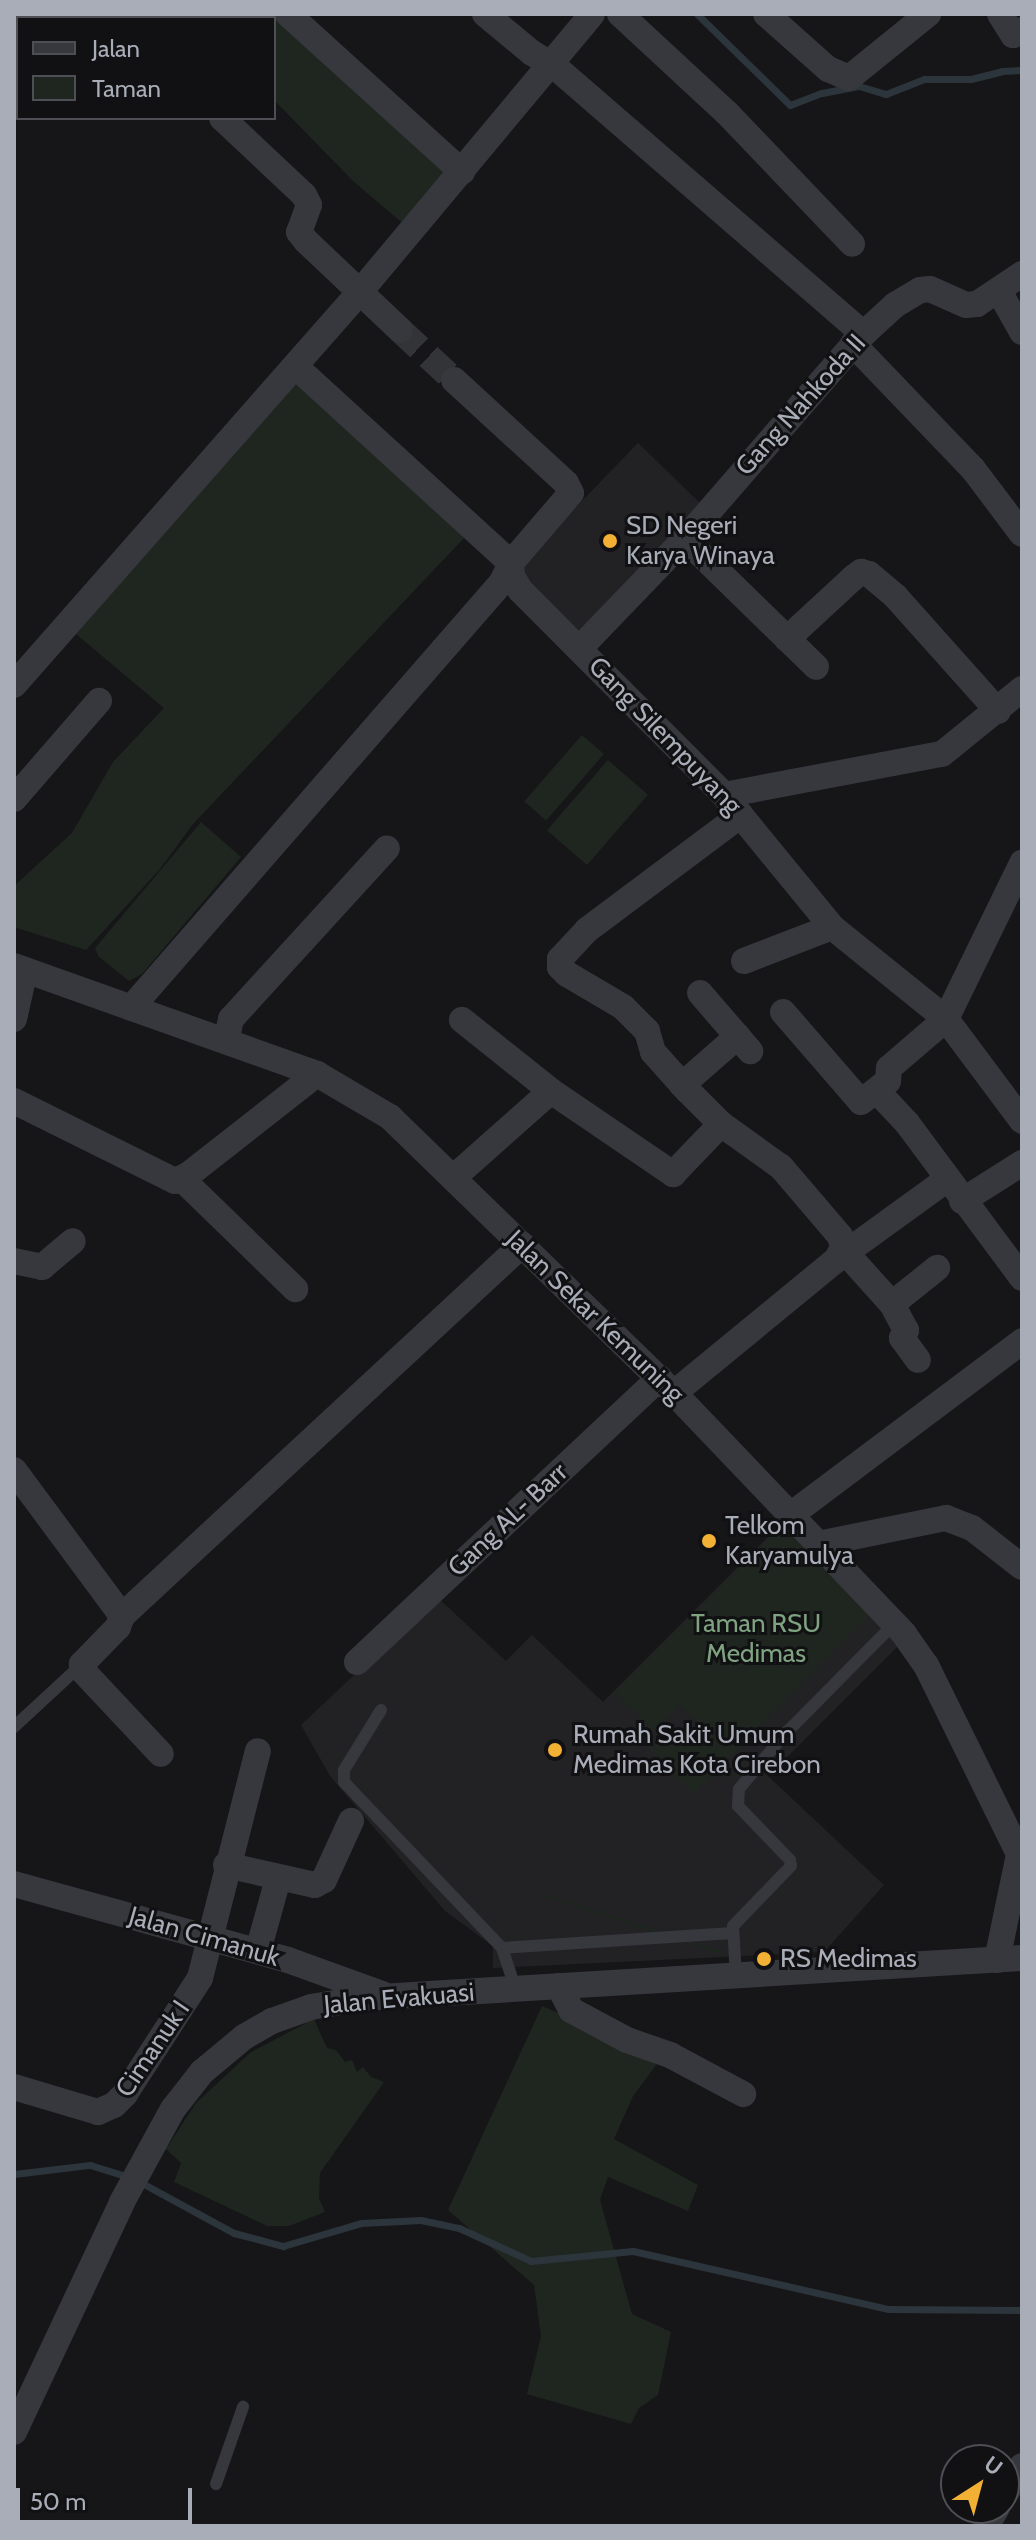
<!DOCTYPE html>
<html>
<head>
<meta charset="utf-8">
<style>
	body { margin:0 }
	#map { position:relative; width:1036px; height:2540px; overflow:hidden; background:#161618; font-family:Cabin,sans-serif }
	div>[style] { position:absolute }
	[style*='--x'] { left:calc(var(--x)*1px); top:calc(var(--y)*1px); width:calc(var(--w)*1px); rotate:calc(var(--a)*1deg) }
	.built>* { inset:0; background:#222225; transform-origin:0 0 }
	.green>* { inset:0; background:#1e261f; transform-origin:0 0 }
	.stream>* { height:7px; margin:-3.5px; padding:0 3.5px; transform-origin:3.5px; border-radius:3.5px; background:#2c353c }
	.minor-tunnel>* { height:26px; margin-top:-13px; transform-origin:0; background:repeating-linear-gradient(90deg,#333438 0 26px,transparent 0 39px) }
	.service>* { height:12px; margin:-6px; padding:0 6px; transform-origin:6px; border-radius:6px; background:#37383d }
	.minor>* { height:26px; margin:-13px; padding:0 13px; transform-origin:13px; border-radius:13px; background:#37383d }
	.dots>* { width:22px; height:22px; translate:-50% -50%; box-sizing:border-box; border:4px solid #111113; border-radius:50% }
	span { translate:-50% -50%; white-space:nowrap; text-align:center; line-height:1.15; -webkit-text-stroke:6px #111113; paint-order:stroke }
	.street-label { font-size:26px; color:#a8adb8 }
	.poi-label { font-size:26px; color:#a8adb8 }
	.left { translate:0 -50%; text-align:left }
	.park-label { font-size:26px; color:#7fa381 }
	.frame { position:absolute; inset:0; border:16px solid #a8adb8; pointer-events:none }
	.legend { position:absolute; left:16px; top:16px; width:260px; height:104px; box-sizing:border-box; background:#111113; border:2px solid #4d4f55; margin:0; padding:10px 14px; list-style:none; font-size:24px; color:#a8adb8 }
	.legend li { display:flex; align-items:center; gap:16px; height:40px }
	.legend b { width:40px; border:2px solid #4d4f55 }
	.north { position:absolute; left:940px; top:2444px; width:80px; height:80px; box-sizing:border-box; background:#111113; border:2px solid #4d4f55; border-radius:50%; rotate:36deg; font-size:22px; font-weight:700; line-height:32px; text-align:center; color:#a8adb8 }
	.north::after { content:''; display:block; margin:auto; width:28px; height:36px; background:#f2b134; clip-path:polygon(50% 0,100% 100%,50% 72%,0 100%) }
	.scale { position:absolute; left:16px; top:2488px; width:176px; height:36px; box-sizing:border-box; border:4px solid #a8adb8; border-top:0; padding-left:10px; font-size:24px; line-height:28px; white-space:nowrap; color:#a8adb8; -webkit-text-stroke:6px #111113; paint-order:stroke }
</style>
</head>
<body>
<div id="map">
	<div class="built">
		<div style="left:638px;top:443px;width:96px;height:179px;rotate:44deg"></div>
		<div style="clip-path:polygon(789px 1516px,904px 1640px,768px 1776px,884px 1885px,824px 1952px,493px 1968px,493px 1946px,445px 1911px,330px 1776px,301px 1725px,437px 1597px,506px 1661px,532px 1635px,603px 1702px)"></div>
	</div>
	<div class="green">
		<div style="clip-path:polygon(185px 14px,278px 14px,453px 171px,406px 226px,353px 181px,274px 100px,274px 18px,189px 18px)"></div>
		<div style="clip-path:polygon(296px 377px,465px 537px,193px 824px,160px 869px,86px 950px,14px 927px,14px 886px,72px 833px,113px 762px,164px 708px,76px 634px)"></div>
		<div style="left:582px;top:735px;width:29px;height:88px;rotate:41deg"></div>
		<div style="left:608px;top:760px;width:53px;height:93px;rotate:41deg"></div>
		<div style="clip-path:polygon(201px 822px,241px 857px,142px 974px,129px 981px,98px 956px,95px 948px)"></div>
		<div style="clip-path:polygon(789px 1517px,874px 1610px,694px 1794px,650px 1750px,669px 1732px,683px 1745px,701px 1726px,679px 1705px,654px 1731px,614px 1693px)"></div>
		<div style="left:721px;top:1951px;width:3px;height:187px;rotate:108deg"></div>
		<div style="clip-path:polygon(542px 2006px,662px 2057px,633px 2096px,614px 2139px,698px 2185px,688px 2211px,608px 2177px,600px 2200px,632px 2314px,671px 2332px,658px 2395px,639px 2408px,631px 2424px,527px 2394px,541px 2336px,534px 2285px,448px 2210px)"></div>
		<div style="clip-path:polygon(314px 2019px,327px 2048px,336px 2050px,345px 2062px,352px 2060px,357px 2072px,363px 2067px,371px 2077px,384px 2082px,320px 2173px,319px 2198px,325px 2212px,289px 2226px,267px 2226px,174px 2182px,181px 2163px,166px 2149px,196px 2103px,251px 2052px)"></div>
	</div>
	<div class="stream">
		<div style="--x:697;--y:14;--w:130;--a:44.4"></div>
		<div style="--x:790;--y:105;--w:34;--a:-21"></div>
		<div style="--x:822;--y:93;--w:38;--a:-11"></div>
		<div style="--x:859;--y:86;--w:28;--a:17"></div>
		<div style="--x:886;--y:94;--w:41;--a:-21.5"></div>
		<div style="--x:924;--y:79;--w:47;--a:0"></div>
		<div style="--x:971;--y:79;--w:32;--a:-14"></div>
		<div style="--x:1002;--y:71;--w:20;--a:-3"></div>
		<div style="--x:14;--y:2174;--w:77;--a:-6.8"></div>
		<div style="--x:90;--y:2165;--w:41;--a:17.1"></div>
		<div style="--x:140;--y:2182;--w:107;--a:28.5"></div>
		<div style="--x:234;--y:2233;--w:51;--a:14.9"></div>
		<div style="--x:283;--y:2246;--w:81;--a:-16.4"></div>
		<div style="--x:361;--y:2223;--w:60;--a:-2.9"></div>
		<div style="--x:421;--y:2220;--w:39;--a:12"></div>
		<div style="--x:459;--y:2228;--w:79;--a:24.6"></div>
		<div style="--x:531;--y:2261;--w:102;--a:-5.6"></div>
		<div style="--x:633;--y:2251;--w:262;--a:12.8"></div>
		<div style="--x:889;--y:2309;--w:133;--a:0.4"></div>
	</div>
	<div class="minor-tunnel">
		<div style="--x:400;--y:330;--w:74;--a:42.8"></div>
	</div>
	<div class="service">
		<div style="--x:381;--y:1710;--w:70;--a:121.7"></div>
		<div style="--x:344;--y:1770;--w:12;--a:90"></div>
		<div style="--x:344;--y:1782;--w:229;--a:46.4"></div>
		<div style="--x:502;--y:1948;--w:231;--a:-3.7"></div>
		<div style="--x:14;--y:1727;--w:93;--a:-42.8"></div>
		<div style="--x:502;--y:1948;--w:44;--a:71.6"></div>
		<div style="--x:736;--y:1976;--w:50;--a:-93.4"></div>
		<div style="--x:733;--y:1926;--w:83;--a:-46"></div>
		<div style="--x:791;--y:1866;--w:6;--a:-99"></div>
		<div style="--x:790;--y:1860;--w:75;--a:-133.9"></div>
		<div style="--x:738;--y:1806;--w:17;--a:-87"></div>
		<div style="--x:739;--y:1789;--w:70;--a:-50.2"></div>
		<div style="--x:784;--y:1735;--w:156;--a:-45.3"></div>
		<div style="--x:216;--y:2484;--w:82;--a:-70.7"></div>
	</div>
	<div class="minor">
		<div style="--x:109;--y:14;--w:6;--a:39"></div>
		<div style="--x:288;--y:14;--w:235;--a:42.2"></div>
		<div style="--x:485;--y:14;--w:61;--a:39.7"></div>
		<div style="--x:532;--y:53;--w:24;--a:30"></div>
		<div style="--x:553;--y:65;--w:411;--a:40.9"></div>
		<div style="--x:620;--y:14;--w:146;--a:42.8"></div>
		<div style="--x:727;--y:113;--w:181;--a:46.3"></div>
		<div style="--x:766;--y:14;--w:83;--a:41.6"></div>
		<div style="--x:828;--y:69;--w:23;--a:23"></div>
		<div style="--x:849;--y:78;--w:102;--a:-39"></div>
		<div style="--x:1000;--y:14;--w:25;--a:58"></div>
		<div style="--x:1013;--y:35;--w:10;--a:-29"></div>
		<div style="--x:222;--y:118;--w:112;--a:43.2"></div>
		<div style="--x:304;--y:195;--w:11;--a:63"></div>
		<div style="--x:309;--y:205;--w:29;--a:110"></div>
		<div style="--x:299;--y:232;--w:11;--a:52"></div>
		<div style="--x:306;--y:241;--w:129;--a:43.4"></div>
		<div style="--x:999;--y:291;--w:47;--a:60.7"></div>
		<div style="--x:853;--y:344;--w:173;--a:46.2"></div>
		<div style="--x:973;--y:469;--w:81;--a:53"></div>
		<div style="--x:295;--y:366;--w:292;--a:42.4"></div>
		<div style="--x:511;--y:563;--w:13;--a:86"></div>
		<div style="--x:512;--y:576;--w:16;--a:60"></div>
		<div style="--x:520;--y:590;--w:289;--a:45.1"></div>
		<div style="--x:724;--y:795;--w:171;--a:50.7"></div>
		<div style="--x:832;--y:927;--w:146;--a:38.9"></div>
		<div style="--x:946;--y:1019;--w:127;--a:53.3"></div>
		<div style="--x:685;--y:539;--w:183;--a:44.3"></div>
		<div style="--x:787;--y:639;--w:91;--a:-42.8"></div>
		<div style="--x:854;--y:577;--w:9;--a:-36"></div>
		<div style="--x:861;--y:572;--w:8;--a:14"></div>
		<div style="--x:869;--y:574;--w:35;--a:40"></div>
		<div style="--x:896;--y:597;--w:153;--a:48.2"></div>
		<div style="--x:579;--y:649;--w:153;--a:-46.1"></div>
		<div style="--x:685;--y:539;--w:264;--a:-49.1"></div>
		<div style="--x:858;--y:339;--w:50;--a:-42.6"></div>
		<div style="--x:895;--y:305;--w:29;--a:-31"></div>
		<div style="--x:920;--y:290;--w:10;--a:-6"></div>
		<div style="--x:930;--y:289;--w:39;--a:24"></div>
		<div style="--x:966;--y:305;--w:11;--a:-5"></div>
		<div style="--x:977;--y:304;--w:54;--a:-33.7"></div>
		<div style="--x:14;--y:685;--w:522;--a:-48.65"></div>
		<div style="--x:359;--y:293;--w:363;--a:-50.1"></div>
		<div style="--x:724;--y:795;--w:222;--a:-10.7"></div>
		<div style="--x:942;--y:754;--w:103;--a:-39.1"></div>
		<div style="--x:14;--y:799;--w:130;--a:-49.1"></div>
		<div style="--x:744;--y:961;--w:94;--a:-21.1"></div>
		<div style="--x:14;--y:966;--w:322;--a:19.6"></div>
		<div style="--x:317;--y:1074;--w:85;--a:30.5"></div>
		<div style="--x:390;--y:1117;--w:396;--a:44.2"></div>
		<div style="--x:674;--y:1393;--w:333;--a:46.3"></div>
		<div style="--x:904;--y:1634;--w:38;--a:55"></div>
		<div style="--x:926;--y:1665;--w:217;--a:63.8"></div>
		<div style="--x:700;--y:993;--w:77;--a:49.2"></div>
		<div style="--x:131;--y:1008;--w:565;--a:-48.95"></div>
		<div style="--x:502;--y:582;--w:21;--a:-65"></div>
		<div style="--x:511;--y:563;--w:92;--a:-49.4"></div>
		<div style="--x:571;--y:493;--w:11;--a:-117"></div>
		<div style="--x:566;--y:483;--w:152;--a:-137.4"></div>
		<div style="--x:783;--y:1012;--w:119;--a:49.1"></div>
		<div style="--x:861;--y:1102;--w:34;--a:-38"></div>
		<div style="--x:888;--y:1081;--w:13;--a:-86"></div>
		<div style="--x:889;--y:1068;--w:75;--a:-40.7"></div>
		<div style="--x:946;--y:1019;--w:174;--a:-64"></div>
		<div style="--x:14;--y:1019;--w:50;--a:-77.3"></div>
		<div style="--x:226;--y:1041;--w:23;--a:-77"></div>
		<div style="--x:231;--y:1019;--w:231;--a:-47.6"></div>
		<div style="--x:682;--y:1085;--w:74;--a:-41.2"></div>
		<div style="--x:551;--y:1091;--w:148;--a:34.2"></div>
		<div style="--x:673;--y:1174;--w:69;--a:-46.2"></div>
		<div style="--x:877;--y:1091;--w:44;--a:46.8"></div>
		<div style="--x:907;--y:1123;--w:193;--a:53.4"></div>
		<div style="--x:14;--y:1101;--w:180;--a:26.4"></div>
		<div style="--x:175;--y:1181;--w:14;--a:-25"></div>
		<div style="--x:188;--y:1175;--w:164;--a:-38.1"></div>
		<div style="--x:453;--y:1178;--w:131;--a:-41.6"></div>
		<div style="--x:551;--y:1091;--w:114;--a:-141.4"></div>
		<div style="--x:182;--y:1179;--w:158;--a:44.2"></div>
		<div style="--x:962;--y:1201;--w:71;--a:-32.3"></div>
		<div style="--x:846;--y:1253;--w:69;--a:48"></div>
		<div style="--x:892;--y:1304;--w:30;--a:62"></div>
		<div style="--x:906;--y:1330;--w:9;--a:117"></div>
		<div style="--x:902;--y:1338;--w:27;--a:54"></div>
		<div style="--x:837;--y:1259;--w:135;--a:-35.9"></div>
		<div style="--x:14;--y:1261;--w:29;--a:12"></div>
		<div style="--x:42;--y:1267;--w:40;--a:-40"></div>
		<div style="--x:892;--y:1304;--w:58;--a:-38.7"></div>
		<div style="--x:674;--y:1393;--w:211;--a:-39.4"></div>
		<div style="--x:837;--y:1259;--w:13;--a:-63"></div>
		<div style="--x:843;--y:1247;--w:11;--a:-105"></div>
		<div style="--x:840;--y:1236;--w:91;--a:-130.5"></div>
		<div style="--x:781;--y:1167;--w:74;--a:-144.4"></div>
		<div style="--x:721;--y:1124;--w:48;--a:-135"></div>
		<div style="--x:687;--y:1090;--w:51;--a:-131.8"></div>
		<div style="--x:653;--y:1052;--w:22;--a:-106"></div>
		<div style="--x:647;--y:1031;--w:34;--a:-135"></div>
		<div style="--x:623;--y:1007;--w:65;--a:-149.5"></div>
		<div style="--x:567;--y:974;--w:10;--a:-135"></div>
		<div style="--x:560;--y:967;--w:8;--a:-90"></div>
		<div style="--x:560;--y:959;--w:40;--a:-47"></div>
		<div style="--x:587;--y:930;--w:192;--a:-36.8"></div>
		<div style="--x:14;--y:1470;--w:182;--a:53.5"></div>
		<div style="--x:122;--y:1616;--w:12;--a:110"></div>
		<div style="--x:118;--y:1627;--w:52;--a:134.2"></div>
		<div style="--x:82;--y:1664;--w:6;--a:90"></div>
		<div style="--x:82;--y:1670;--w:115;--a:46.8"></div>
		<div style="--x:792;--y:1514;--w:288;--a:-36.9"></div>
		<div style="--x:818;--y:1544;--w:131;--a:-11.5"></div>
		<div style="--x:946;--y:1518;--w:28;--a:21"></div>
		<div style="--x:972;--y:1528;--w:63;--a:38"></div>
		<div style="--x:122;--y:1616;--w:546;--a:-42.85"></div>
		<div style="--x:357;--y:1662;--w:415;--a:-43.2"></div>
		<div style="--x:226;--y:1865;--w:91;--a:12.7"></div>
		<div style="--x:315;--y:1885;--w:10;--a:-29"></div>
		<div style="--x:324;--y:1880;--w:65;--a:-65.4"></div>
		<div style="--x:14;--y:1884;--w:284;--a:15.5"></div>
		<div style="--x:288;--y:1960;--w:100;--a:19.9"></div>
		<div style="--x:258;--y:1951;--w:75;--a:-74.5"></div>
		<div style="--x:997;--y:1960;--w:107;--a:-78.2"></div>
		<div style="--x:559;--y:1986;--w:27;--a:63"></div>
		<div style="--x:571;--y:2010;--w:64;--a:28.2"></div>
		<div style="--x:627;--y:2040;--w:46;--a:19.2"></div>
		<div style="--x:670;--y:2055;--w:83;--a:28.1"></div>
		<div style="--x:14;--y:2087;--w:88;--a:16.6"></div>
		<div style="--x:98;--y:2112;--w:17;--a:-24"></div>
		<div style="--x:114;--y:2105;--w:16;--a:-45"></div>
		<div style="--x:125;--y:2094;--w:138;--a:-57.1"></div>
		<div style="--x:200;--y:1978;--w:234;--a:-75.7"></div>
		<div style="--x:14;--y:2432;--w:254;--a:-64.8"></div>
		<div style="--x:122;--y:2202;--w:106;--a:-61.3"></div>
		<div style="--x:173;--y:2109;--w:47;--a:-51.9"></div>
		<div style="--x:202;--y:2072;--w:55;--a:-39.8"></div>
		<div style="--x:244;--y:2037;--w:32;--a:-30"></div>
		<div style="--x:272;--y:2021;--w:41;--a:-19.7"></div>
		<div style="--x:311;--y:2007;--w:54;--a:-9.6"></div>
		<div style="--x:364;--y:1998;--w:659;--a:-3.48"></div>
		<div style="--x:1004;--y:2496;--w:35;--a:-59"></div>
		<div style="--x:986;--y:2526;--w:21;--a:-59"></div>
	</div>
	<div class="dots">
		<div style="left:610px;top:541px;background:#f2b134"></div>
		<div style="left:709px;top:1541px;background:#f2b134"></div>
		<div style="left:555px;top:1750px;background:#f2b134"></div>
		<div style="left:764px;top:1959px;background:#f2b134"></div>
	</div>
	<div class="street-label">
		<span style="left:801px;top:405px;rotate:-48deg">Gang Nahkoda II</span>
		<span style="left:665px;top:736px;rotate:46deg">Gang Silempuyang</span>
		<span style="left:595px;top:1317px;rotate:44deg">Jalan Sekar Kemuning</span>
		<span style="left:508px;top:1520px;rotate:-43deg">Gang AL- Barr</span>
		<span style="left:204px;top:1937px;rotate:16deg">Jalan Cimanuk</span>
		<span style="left:399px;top:1999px;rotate:-5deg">Jalan Evakuasi</span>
		<span style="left:153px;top:2049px;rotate:-56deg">Cimanuk I</span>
	</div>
	<div class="poi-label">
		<span class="left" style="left:626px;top:541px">SD Negeri<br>Karya Winaya</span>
		<span class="left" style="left:725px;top:1541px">Telkom<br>Karyamulya</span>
		<span class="left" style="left:573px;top:1750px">Rumah Sakit Umum<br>Medimas Kota Cirebon</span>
		<span class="left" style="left:780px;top:1959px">RS Medimas</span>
	</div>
	<div class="park-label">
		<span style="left:756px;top:1639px">Taman RSU<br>Medimas</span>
	</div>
	<div class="frame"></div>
	<ul class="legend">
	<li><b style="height:10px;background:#37383d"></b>Jalan</li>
	<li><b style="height:22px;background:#1e261f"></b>Taman</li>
	</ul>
	<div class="north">U</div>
	<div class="scale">50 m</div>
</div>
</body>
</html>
